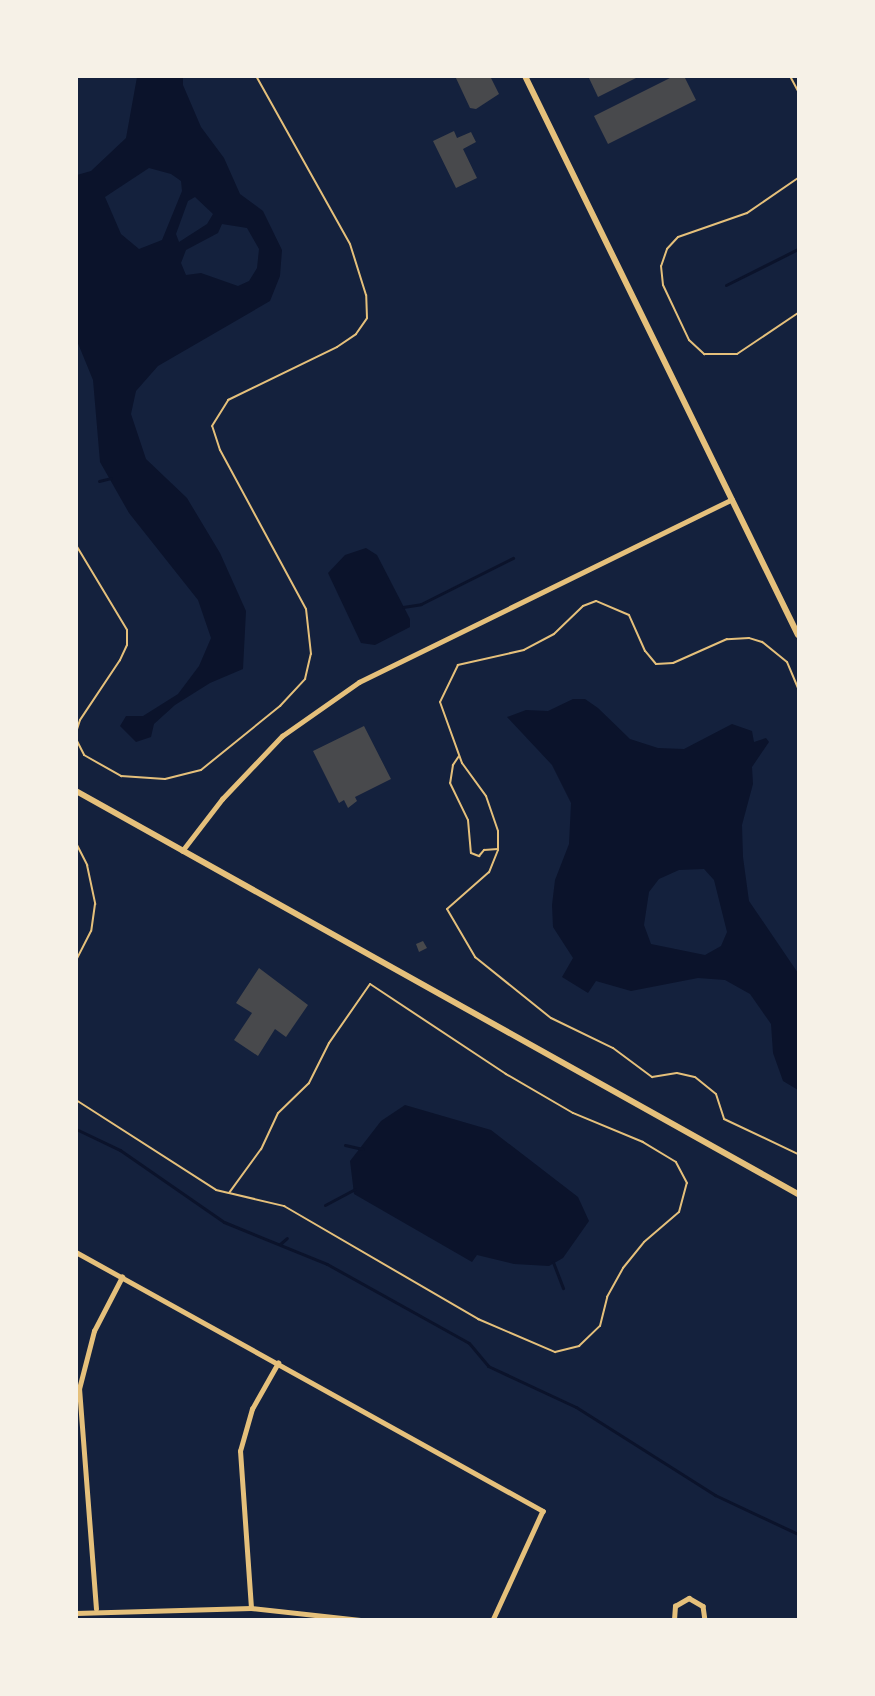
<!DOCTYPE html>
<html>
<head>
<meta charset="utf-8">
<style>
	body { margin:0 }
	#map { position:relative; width:875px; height:1696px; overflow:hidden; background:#14213d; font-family:Barlow,sans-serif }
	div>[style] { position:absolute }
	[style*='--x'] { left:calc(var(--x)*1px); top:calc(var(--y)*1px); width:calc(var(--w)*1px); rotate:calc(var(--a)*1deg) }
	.water>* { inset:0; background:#0b132b }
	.stream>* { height:3px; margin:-1.5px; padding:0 1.5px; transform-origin:1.5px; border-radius:1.5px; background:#0b132b }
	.building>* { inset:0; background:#48494c }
	.path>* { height:2px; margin:-1px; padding:0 1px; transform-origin:1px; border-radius:1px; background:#e5c07b }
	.minor>* { height:4.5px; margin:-2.25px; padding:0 2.25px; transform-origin:2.25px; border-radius:2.25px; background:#e5c07b }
	.tertiary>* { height:6px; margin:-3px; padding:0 3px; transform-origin:3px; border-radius:3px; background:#e5c07b }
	span { translate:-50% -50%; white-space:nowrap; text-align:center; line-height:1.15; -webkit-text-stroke:4.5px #f6f1e7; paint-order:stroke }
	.frame { position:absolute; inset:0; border:78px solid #f6f1e7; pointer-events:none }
</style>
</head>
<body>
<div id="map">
	<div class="water">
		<div style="clip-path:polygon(evenodd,137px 77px,183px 77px,183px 85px,201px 127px,224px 158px,240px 194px,263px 211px,282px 250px,280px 276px,270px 301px,158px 366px,136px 391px,131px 414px,146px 459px,187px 498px,220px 553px,246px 611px,243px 669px,210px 683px,175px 705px,154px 724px,151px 737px,136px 742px,120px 726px,126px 716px,143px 716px,178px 694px,199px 666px,211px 638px,198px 600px,129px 513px,100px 462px,93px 380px,77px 341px,77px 175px,91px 171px,126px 138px,137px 77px,149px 168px,171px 174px,181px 181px,182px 191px,162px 240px,139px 249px,121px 234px,105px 197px,149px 168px,137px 77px,195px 197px,213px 214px,207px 224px,179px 242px,176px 234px,188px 201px,195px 197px,137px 77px,222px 224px,247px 228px,259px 249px,257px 268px,249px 281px,238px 286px,201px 273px,186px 275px,181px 263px,186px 250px,218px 233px,222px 224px)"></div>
		<div style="clip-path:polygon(366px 548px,377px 555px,410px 619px,410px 627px,375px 645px,361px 643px,328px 573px,345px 555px)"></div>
		<div style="clip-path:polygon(evenodd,573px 699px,585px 699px,598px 708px,630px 739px,658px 748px,684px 749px,732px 724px,752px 731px,754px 742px,766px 738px,769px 742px,752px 767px,753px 784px,742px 825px,743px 857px,749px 901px,798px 973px,798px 1090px,783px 1081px,773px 1053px,771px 1024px,750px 994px,725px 980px,698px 978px,631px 991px,596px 981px,588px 993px,562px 977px,573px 958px,553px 927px,552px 905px,555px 880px,569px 844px,571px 803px,552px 765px,507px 717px,526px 710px,548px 711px,573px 699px,704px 869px,714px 880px,727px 932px,721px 946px,705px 955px,651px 944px,644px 925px,649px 892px,659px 879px,679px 870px,704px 869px)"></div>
		<div style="clip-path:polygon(405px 1105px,491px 1130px,578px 1197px,589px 1221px,563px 1258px,549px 1266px,514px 1264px,477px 1255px,472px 1262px,354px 1194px,350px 1161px,381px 1121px)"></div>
	</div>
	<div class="stream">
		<div style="--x:726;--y:285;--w:80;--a:-26.6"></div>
		<div style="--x:99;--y:481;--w:12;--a:-14"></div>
		<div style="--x:403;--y:607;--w:18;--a:-9"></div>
		<div style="--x:421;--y:604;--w:103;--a:-26.6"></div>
		<div style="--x:76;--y:1129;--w:49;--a:25.5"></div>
		<div style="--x:120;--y:1150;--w:126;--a:34.7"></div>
		<div style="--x:224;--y:1222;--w:111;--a:22.2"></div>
		<div style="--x:327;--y:1264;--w:162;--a:29.1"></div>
		<div style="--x:469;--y:1343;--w:30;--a:50"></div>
		<div style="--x:488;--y:1366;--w:97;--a:25"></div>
		<div style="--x:576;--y:1407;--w:165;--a:32.3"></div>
		<div style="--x:715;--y:1495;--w:92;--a:25.2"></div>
		<div style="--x:345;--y:1145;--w:18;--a:13"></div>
		<div style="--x:325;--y:1205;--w:34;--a:-28"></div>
		<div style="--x:280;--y:1244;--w:9;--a:-41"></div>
		<div style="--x:553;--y:1262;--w:28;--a:69"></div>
	</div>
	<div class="building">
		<div style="clip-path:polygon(455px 76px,490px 76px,499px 94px,476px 109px,470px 108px)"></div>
		<div style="clip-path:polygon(588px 76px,640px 76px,598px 97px)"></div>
		<div style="clip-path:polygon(674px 76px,684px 76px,696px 100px,608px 144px,594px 116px)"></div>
		<div style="clip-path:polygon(454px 131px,457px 138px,471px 132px,476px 142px,463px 149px,477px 178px,456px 188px,433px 141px)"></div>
		<div style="clip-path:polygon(364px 726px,391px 779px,355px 797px,357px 801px,348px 808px,344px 800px,339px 803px,313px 751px)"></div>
		<div style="clip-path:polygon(423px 941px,427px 948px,419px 952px,416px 944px)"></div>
		<div style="clip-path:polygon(259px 968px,308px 1005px,286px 1037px,275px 1029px,258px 1056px,234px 1040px,252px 1013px,236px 1003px)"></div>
	</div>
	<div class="path">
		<div style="--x:790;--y:76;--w:17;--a:62"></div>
		<div style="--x:798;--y:178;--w:62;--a:145.5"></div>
		<div style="--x:747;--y:213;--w:73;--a:160.8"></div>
		<div style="--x:678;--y:237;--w:16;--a:133"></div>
		<div style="--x:667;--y:249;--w:18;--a:109"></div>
		<div style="--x:661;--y:266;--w:19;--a:84"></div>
		<div style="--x:663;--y:285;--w:61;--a:64.7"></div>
		<div style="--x:689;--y:340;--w:21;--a:43"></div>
		<div style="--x:704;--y:354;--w:33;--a:0"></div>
		<div style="--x:737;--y:354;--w:73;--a:-33.9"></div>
		<div style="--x:76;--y:545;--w:99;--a:59"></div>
		<div style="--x:127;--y:630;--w:15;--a:90"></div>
		<div style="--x:127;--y:645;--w:17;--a:115"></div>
		<div style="--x:120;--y:660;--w:72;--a:123.7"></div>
		<div style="--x:80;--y:720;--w:13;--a:108"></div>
		<div style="--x:798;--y:688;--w:28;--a:-113"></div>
		<div style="--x:787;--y:662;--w:32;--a:-141"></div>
		<div style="--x:762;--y:642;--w:14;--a:-163"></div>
		<div style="--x:749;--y:638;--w:22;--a:177"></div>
		<div style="--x:727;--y:639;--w:59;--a:156"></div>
		<div style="--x:673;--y:663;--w:17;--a:177"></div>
		<div style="--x:656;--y:664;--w:17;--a:-130"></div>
		<div style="--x:645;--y:651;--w:39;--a:-114"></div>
		<div style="--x:629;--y:615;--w:36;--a:-157"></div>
		<div style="--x:596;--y:601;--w:14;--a:159"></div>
		<div style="--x:583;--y:606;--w:40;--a:136"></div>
		<div style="--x:554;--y:634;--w:34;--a:152"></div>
		<div style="--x:524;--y:650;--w:68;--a:167.2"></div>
		<div style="--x:458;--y:665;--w:41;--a:115.9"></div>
		<div style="--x:440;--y:702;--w:65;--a:70.2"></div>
		<div style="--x:462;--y:763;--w:41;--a:54"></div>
		<div style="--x:486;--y:796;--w:37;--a:71"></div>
		<div style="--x:498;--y:831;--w:19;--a:90"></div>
		<div style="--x:498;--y:850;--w:24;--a:112"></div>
		<div style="--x:489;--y:872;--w:56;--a:138.6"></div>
		<div style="--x:447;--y:909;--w:56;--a:59.7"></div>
		<div style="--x:475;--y:957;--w:97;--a:38.8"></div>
		<div style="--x:551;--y:1018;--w:69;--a:25.8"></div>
		<div style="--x:613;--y:1048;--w:49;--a:36.6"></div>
		<div style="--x:652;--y:1077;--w:25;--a:-9"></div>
		<div style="--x:677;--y:1073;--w:18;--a:13"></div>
		<div style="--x:695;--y:1077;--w:27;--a:39"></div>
		<div style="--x:716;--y:1094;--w:26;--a:72"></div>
		<div style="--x:724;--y:1119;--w:82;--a:25.3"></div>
		<div style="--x:76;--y:739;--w:18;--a:63"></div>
		<div style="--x:84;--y:755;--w:43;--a:29.6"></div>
		<div style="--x:121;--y:776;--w:44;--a:3.9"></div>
		<div style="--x:165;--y:779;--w:37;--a:-14"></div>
		<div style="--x:201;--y:770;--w:102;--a:-39"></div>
		<div style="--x:280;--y:706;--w:37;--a:-47"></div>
		<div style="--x:305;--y:679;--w:26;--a:-77"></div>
		<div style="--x:311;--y:654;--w:45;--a:-96.3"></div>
		<div style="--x:306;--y:609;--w:181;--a:-118.4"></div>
		<div style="--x:220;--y:450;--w:25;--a:-108"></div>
		<div style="--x:212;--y:426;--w:31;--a:-58"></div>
		<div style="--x:228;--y:400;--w:121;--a:-25.9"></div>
		<div style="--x:337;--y:347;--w:23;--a:-34"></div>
		<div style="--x:356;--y:334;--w:19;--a:-55"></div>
		<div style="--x:367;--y:318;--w:23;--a:-92"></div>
		<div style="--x:366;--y:295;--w:53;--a:-107.4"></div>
		<div style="--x:350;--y:244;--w:193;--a:-119.2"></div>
		<div style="--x:459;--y:756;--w:11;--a:124"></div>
		<div style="--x:453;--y:765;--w:18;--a:99"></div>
		<div style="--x:450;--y:783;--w:41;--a:64.1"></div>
		<div style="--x:468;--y:820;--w:33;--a:85"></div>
		<div style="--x:471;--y:853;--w:9;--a:21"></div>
		<div style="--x:479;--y:856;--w:8;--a:-50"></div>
		<div style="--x:484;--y:850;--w:14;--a:-4"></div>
		<div style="--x:76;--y:843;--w:25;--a:63"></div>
		<div style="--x:87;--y:865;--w:40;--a:78"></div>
		<div style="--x:95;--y:904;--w:27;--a:98"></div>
		<div style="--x:91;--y:931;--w:33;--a:117"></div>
		<div style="--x:76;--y:1100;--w:166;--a:32.7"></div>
		<div style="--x:216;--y:1190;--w:13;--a:13"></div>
		<div style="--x:229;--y:1193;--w:57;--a:13.3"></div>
		<div style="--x:284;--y:1206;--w:225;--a:30.2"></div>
		<div style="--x:478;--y:1319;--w:84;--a:23.2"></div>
		<div style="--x:555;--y:1352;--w:25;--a:-14"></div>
		<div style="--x:579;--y:1346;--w:29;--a:-44"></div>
		<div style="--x:600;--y:1326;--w:30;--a:-76"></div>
		<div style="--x:607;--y:1297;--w:33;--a:-61"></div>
		<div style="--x:623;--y:1268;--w:33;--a:-51"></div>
		<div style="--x:644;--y:1242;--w:46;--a:-40.6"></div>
		<div style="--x:679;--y:1212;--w:30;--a:-75"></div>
		<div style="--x:687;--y:1183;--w:24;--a:-118"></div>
		<div style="--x:676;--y:1162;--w:39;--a:-149"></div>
		<div style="--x:643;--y:1142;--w:76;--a:-157.5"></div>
		<div style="--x:573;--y:1113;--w:78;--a:-149.8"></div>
		<div style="--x:506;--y:1074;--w:163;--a:-146.5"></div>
		<div style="--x:370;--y:984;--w:72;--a:124.8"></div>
		<div style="--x:329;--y:1043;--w:45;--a:116.6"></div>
		<div style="--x:309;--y:1083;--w:43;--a:135.9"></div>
		<div style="--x:278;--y:1113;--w:40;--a:115"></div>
		<div style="--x:261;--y:1149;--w:54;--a:126"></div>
	</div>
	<div class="minor">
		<div style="--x:182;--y:851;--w:66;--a:-52.4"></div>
		<div style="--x:222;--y:799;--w:87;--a:-46.4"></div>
		<div style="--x:282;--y:736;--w:94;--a:-35"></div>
		<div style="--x:359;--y:682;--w:415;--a:-26.1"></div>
		<div style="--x:76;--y:1252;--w:534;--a:29.01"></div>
		<div style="--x:543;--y:1511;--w:120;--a:114.6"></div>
		<div style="--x:251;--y:1608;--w:157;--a:-94"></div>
		<div style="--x:240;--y:1451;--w:44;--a:-74.1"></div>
		<div style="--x:252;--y:1409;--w:53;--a:-60.5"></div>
		<div style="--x:96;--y:1609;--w:221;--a:-94.4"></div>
		<div style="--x:79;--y:1389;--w:60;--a:-75.5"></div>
		<div style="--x:94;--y:1331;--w:61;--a:-62.6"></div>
		<div style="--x:76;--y:1613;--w:175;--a:-1.6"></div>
		<div style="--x:251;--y:1608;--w:112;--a:6.2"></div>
		<div style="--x:674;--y:1620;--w:14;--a:-86"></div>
		<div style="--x:675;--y:1606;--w:16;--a:-30"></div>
		<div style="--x:689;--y:1598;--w:16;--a:30"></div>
		<div style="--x:703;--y:1606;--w:14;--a:82"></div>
	</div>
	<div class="tertiary">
		<div style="--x:525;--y:76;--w:622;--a:63.97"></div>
		<div style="--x:76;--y:791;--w:827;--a:29.17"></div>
	</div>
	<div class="frame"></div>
</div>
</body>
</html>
